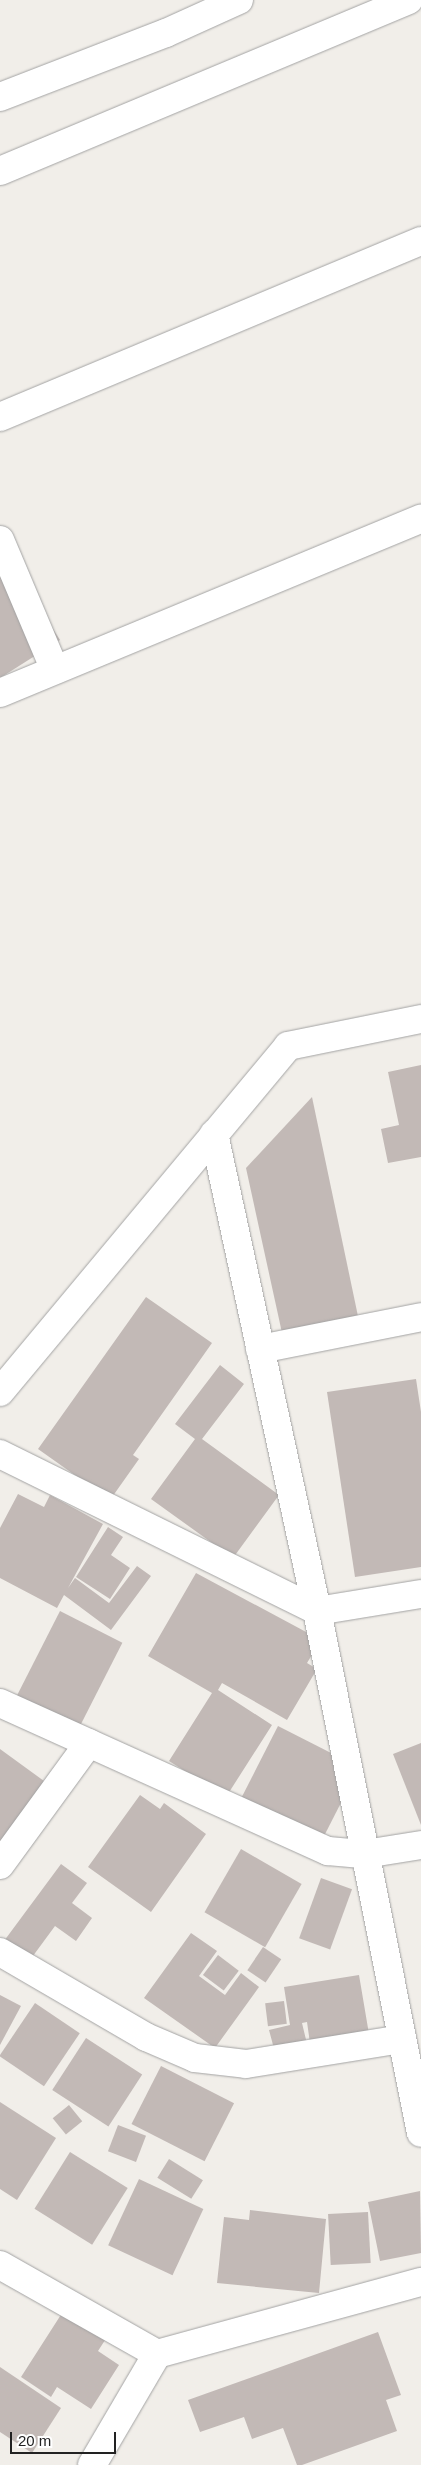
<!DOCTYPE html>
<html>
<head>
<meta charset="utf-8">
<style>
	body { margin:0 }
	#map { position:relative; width:421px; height:2465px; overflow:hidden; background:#f1eee9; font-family:Helvetica,sans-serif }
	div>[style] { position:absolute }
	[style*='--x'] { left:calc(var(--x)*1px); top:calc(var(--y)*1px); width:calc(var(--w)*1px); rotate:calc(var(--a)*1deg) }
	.building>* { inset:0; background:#c2b9b6; transform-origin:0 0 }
	.roads { filter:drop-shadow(0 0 1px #a3a3a3) drop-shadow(0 0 1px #a3a3a3) }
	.minor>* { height:28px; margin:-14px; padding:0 14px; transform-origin:14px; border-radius:14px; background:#fff }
	.tertiary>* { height:28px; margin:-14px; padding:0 14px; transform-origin:14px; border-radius:14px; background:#fff }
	span { translate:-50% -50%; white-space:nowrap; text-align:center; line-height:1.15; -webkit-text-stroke:5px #fff; paint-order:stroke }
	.scale { position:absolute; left:10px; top:2432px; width:106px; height:22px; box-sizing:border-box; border:2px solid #222; border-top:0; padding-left:6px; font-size:15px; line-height:18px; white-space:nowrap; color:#222; -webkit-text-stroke:4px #fff; paint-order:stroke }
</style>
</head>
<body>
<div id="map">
	<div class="building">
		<div style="clip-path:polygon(12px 564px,60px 640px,0 678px,0 571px)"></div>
		<div style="clip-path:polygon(421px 1065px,421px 1157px,388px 1163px,381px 1129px,399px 1125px,388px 1072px)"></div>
		<div style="clip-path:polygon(312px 1097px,359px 1321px,284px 1342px,246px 1168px)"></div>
		<div style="clip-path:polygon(146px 1297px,212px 1343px,133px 1455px,139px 1459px,110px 1500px,38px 1449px)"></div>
		<div style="clip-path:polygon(220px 1365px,244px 1384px,202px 1439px,279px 1495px,233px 1558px,151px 1499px,195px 1439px,175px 1424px)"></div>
		<div style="clip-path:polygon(416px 1379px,421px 1412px,421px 1567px,355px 1577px,327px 1392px)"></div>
		<div style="clip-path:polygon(18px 1494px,44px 1507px,50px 1495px,103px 1524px,68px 1588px,75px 1578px,109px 1603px,137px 1566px,151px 1576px,111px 1630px,64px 1595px,57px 1608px,0 1578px,0 1528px)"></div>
		<div style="clip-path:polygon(108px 1527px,123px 1537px,111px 1555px,130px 1568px,110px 1599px,76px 1577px)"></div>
		<div style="clip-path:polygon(196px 1573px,321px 1640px,307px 1663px,317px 1669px,287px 1720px,222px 1683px,218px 1690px,272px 1725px,226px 1797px,169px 1761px,212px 1693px,148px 1656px)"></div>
		<div style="left:60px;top:1611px;width:70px;height:97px;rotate:27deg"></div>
		<div style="left:278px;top:1726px;width:91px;height:80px;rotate:27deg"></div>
		<div style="clip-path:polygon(421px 1743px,421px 1825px,393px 1754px)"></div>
		<div style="clip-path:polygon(0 1749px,55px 1789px,0 1857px)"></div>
		<div style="clip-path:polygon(140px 1795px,160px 1809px,164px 1803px,206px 1834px,151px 1912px,88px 1867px)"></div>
		<div style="left:241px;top:1849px;width:70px;height:73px;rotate:30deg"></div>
		<div style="clip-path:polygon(61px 1864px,87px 1883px,72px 1903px,92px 1918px,76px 1941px,55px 1926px,30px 1960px,4px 1941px)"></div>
		<div style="left:321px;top:1878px;width:33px;height:64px;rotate:20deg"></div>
		<div style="clip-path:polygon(191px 1933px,217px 1951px,199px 1976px,225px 1995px,241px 1973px,259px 1987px,215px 2048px,144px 1998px)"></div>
		<div style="left:263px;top:1947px;width:22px;height:28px;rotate:34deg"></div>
		<div style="left:218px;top:1955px;width:26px;height:25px;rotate:37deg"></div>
		<div style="clip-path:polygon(359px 1975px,370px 2040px,311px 2050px,307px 2022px,302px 2023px,308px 2048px,276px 2056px,269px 2030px,290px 2025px,284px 1987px)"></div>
		<div style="clip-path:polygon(0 1995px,21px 2006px,0 2045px)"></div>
		<div style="left:284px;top:2001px;width:23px;height:19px;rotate:83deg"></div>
		<div style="left:35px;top:2003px;width:54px;height:64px;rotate:34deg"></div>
		<div style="left:86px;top:2038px;width:67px;height:62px;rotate:33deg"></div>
		<div style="left:161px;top:2066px;width:82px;height:65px;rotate:27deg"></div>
		<div style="clip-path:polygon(0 2102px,56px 2138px,17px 2200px,0 2189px)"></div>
		<div style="left:69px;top:2105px;width:21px;height:21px;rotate:51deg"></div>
		<div style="left:118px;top:2125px;width:30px;height:28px;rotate:21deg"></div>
		<div style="left:70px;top:2152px;width:68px;height:67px;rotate:32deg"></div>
		<div style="left:169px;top:2159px;width:40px;height:22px;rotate:32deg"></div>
		<div style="left:139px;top:2179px;width:71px;height:73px;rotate:25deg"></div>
		<div style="clip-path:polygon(420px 2191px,421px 2253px,380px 2261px,368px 2202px)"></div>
		<div style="clip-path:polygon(250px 2210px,326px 2219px,319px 2293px,217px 2283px,224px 2217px,249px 2220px)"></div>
		<div style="left:368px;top:2212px;width:51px;height:40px;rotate:87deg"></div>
		<div style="clip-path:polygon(64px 2310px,109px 2334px,98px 2351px,119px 2365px,91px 2409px,57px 2387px,51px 2397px,21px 2377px)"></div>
		<div style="clip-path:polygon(378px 2332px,401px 2395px,386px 2400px,397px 2431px,302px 2465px,297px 2465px,283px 2428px,252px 2439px,244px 2417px,200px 2432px,188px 2400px)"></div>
		<div style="clip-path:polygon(0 2367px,61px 2408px,32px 2453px,0 2432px)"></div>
	</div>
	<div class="roads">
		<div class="minor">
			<div style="--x:0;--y:171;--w:443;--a:-22.7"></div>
			<div style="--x:0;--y:417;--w:456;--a:-22.7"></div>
			<div style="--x:0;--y:540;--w:141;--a:67.1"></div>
			<div style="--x:0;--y:693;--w:456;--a:-22.5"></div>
			<div style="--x:214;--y:1134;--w:488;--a:77.8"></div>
			<div style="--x:317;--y:1611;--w:532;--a:78.73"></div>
			<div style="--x:260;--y:1349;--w:164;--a:-11.2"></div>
			<div style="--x:0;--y:1392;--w:450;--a:-50.2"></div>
			<div style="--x:288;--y:1046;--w:136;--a:-11.5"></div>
			<div style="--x:0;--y:1454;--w:354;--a:26.3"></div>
			<div style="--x:317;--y:1611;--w:105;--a:-9.3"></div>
			<div style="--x:0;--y:1703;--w:360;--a:24.3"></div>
			<div style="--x:328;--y:1851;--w:37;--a:5"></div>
			<div style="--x:365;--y:1854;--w:57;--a:-9.1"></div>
			<div style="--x:0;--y:1865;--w:151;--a:-53.9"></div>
			<div style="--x:0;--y:1952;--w:169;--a:30.2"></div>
			<div style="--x:146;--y:2037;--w:53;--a:23.2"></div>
			<div style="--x:195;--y:2058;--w:51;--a:6.7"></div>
			<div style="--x:246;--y:2064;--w:158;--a:-9.1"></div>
			<div style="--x:0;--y:2265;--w:180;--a:29.5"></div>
			<div style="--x:157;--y:2354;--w:274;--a:-15.3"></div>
			<div style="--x:92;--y:2465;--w:129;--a:-59.6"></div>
		</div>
		<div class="tertiary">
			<div style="--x:0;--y:97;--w:178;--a:-21.1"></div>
			<div style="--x:166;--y:33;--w:80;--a:-24.3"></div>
		</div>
	</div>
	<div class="scale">20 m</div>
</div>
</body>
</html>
